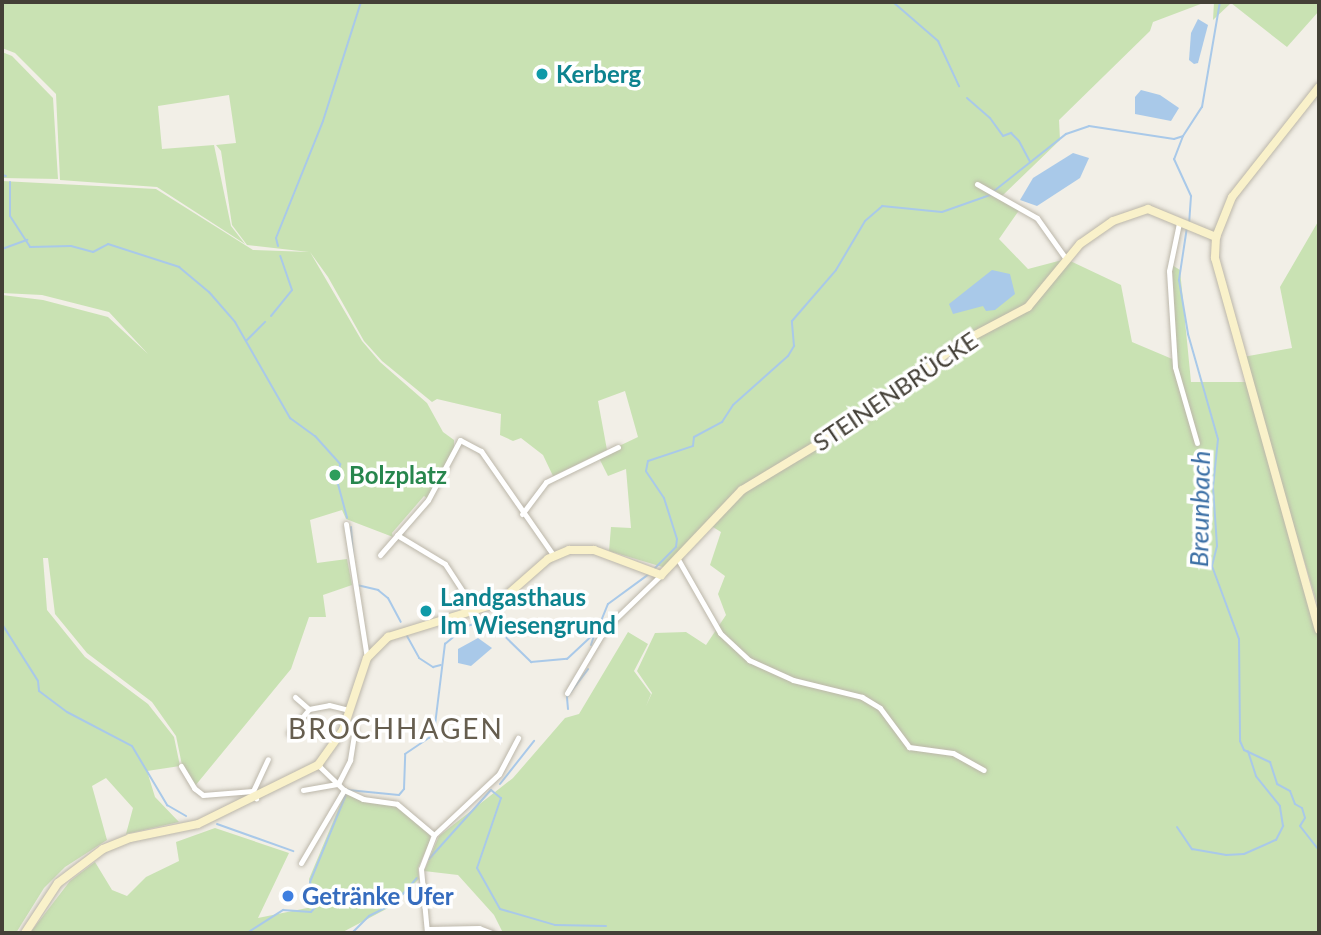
<!DOCTYPE html>
<html>
<head>
<meta charset="utf-8">
<style>
	body { margin:0 }
	#map { position:relative; width:1321px; height:935px; overflow:hidden; background:#f2efe7; font-family:Lato,sans-serif }
	div>[style] { position:absolute }
	[style*='--x'] { left:calc(var(--x)*1px); top:calc(var(--y)*1px); width:calc(var(--w)*1px); rotate:calc(var(--a)*1deg) }
	.green>* { inset:0; background:#c9e2b3 }
	.water>* { inset:0; background:#a9c9e9 }
	.stream>* { height:2px; margin:-1px; padding:0 1px; transform-origin:1px; border-radius:1px; background:#a9c9e9 }
	.roads { filter:drop-shadow(0 0 2px #bcb7aa) drop-shadow(0 0 2px #bcb7aa) }
	.minor>* { height:5px; margin:-2.5px; padding:0 2.5px; transform-origin:2.5px; border-radius:2.5px; background:#fff }
	.secondary>* { height:8px; margin:-4px; padding:0 4px; transform-origin:4px; border-radius:4px; background:#f9f1ca }
	.dots>* { width:19px; height:19px; translate:-50% -50%; box-sizing:border-box; border:4px solid #fff; border-radius:50% }
	span { translate:-50% -50%; white-space:nowrap; text-align:center; line-height:1.15; -webkit-text-stroke:7px #fff; paint-order:stroke }
	.culture-label { font-size:24px; color:#0d838f; font-weight:700 }
	.left { translate:0 -50%; text-align:left }
	.street-label { font-size:24px; color:#444037 }
	.leisure-label { font-size:24px; color:#27864d; font-weight:700 }
	.shop-label { font-size:24px; color:#366cbe; font-weight:700 }
	.water-label { font-size:26px; color:#3b6fa5; font-style:italic }
	.quarter-label { font-size:28px; color:#665e4f; letter-spacing:2px }
	.frame { position:absolute; inset:0; border:4px solid #444037; pointer-events:none }
</style>
</head>
<body>
<div id="map">
	<div class="green">
		<div style="clip-path:polygon(evenodd,2px 2px,1206px 2px,1153px 22px,1150px 31px,1059px 120px,1060px 140px,1002px 196px,1020px 209px,999px 239px,1028px 269px,1066px 259px,1121px 285px,1132px 342px,1177px 361px,1172px 265px,1180px 270px,1191px 382px,1247px 382px,1319px 640px,1319px 933px,503px 933px,494px 915px,458px 875px,424px 871px,439px 836px,513px 778px,565px 718px,579px 714px,628px 632px,648px 644px,634px 671px,651px 694px,646px 706px,652px 693px,637px 671px,655px 633px,686px 632px,706px 645px,726px 615px,718px 594px,725px 576px,710px 565px,721px 532px,708px 524px,666px 568px,609px 551px,611px 527px,631px 528px,626px 469px,608px 476px,598px 456px,638px 437px,625px 391px,598px 401px,607px 450px,553px 476px,543px 455px,521px 438px,513px 441px,500px 435px,501px 414px,437px 399px,432px 402px,382px 361px,364px 341px,328px 277px,310px 252px,362px 341px,380px 362px,427px 403px,443px 432px,454px 440px,454px 448px,427px 498px,424px 496px,392px 533px,393px 537px,346px 519px,342px 510px,310px 520px,317px 563px,347px 559px,352px 585px,323px 595px,326px 617px,309px 617px,291px 669px,195px 786px,182px 765px,176px 736px,152px 702px,87px 653px,55px 614px,48px 558px,43px 558px,47px 610px,85px 657px,148px 704px,174px 737px,180px 766px,147px 771px,155px 797px,179px 822px,126px 834px,133px 808px,106px 778px,92px 786px,107px 840px,65px 867px,44px 888px,16px 933px,2px 933px,2px 295px,43px 300px,108px 317px,148px 354px,109px 312px,42px 295px,2px 293px,2px 181px,156px 189px,253px 250px,309px 252px,247px 245px,232px 225px,221px 151px,216px 145px,236px 143px,229px 95px,158px 106px,162px 149px,214px 145px,231px 226px,245px 244px,157px 187px,60px 180px,56px 94px,15px 53px,2px 48px,2px 2px,960px 343px,965px 348px,866px 423px,757px 482px,868px 414px,960px 343px)"></div>
		<div style="clip-path:polygon(1214px 2px,1319px 2px,1319px 11px,1287px 47px,1231px 3px,1213px 20px)"></div>
		<div style="clip-path:polygon(2px 52px,12px 56px,53px 98px,58px 179px,2px 178px)"></div>
		<div style="clip-path:polygon(1319px 220px,1319px 610px,1243px 357px,1292px 348px,1280px 287px)"></div>
		<div style="clip-path:polygon(345px 793px,397px 804px,430px 835px,430px 841px,418px 868px,419px 879px,392px 906px,341px 933px,30px 933px,70px 881px,95px 862px,112px 890px,127px 896px,146px 877px,179px 861px,176px 842px,215px 828px,289px 853px,258px 918px,312px 907px,309px 879px)"></div>
	</div>
	<div class="water">
		<div style="clip-path:polygon(1198px 19px,1208px 25px,1198px 63px,1194px 64px,1189px 60px,1191px 33px)"></div>
		<div style="clip-path:polygon(1141px 90px,1160px 95px,1179px 108px,1171px 121px,1135px 114px,1135px 97px)"></div>
		<div style="clip-path:polygon(1073px 153px,1089px 158px,1080px 178px,1037px 206px,1020px 200px,1033px 178px)"></div>
		<div style="clip-path:polygon(992px 270px,1010px 274px,1015px 294px,995px 310px,986px 311px,983px 306px,953px 314px,949px 304px)"></div>
		<div style="clip-path:polygon(478px 638px,492px 648px,471px 666px,458px 663px,458px 649px)"></div>
	</div>
	<div class="stream">
		<div style="--x:893;--y:2;--w:60;--a:40.9"></div>
		<div style="--x:938;--y:41;--w:50;--a:65"></div>
		<div style="--x:967;--y:98;--w:30;--a:41"></div>
		<div style="--x:990;--y:118;--w:22;--a:54"></div>
		<div style="--x:1003;--y:136;--w:9;--a:-21"></div>
		<div style="--x:1011;--y:133;--w:11;--a:45"></div>
		<div style="--x:1019;--y:141;--w:24;--a:62"></div>
		<div style="--x:1183;--y:136;--w:25;--a:111"></div>
		<div style="--x:1174;--y:159;--w:41;--a:65.3"></div>
		<div style="--x:1191;--y:196;--w:26;--a:94"></div>
		<div style="--x:2;--y:175;--w:4;--a:14"></div>
		<div style="--x:10;--y:182;--w:34;--a:90"></div>
		<div style="--x:10;--y:216;--w:37;--a:57"></div>
		<div style="--x:30;--y:247;--w:41;--a:-1.4"></div>
		<div style="--x:71;--y:246;--w:23;--a:15"></div>
		<div style="--x:93;--y:252;--w:17;--a:-28"></div>
		<div style="--x:108;--y:244;--w:75;--a:17.9"></div>
		<div style="--x:179;--y:267;--w:39;--a:40"></div>
		<div style="--x:209;--y:292;--w:40;--a:49"></div>
		<div style="--x:235;--y:322;--w:111;--a:60.2"></div>
		<div style="--x:290;--y:418;--w:31;--a:36"></div>
		<div style="--x:315;--y:436;--w:38;--a:48"></div>
		<div style="--x:340;--y:464;--w:20;--a:96"></div>
		<div style="--x:338;--y:484;--w:35;--a:75"></div>
		<div style="--x:994;--y:191;--w:92;--a:-38.4"></div>
		<div style="--x:1066;--y:134;--w:24;--a:-19"></div>
		<div style="--x:1089;--y:126;--w:86;--a:8.7"></div>
		<div style="--x:1174;--y:139;--w:9;--a:-18"></div>
		<div style="--x:1183;--y:136;--w:35;--a:-57"></div>
		<div style="--x:1202;--y:107;--w:107;--a:-80.3"></div>
		<div style="--x:1187;--y:227;--w:54;--a:98.6"></div>
		<div style="--x:1179;--y:280;--w:55;--a:80.5"></div>
		<div style="--x:1188;--y:334;--w:109;--a:74.1"></div>
		<div style="--x:1218;--y:439;--w:48;--a:95.9"></div>
		<div style="--x:1213;--y:487;--w:59;--a:86.1"></div>
		<div style="--x:1217;--y:546;--w:21;--a:104"></div>
		<div style="--x:1212;--y:566;--w:78;--a:69.7"></div>
		<div style="--x:1239;--y:639;--w:102;--a:89.4"></div>
		<div style="--x:1240;--y:741;--w:10;--a:66"></div>
		<div style="--x:1244;--y:750;--w:29;--a:25"></div>
		<div style="--x:1270;--y:762;--w:23;--a:72"></div>
		<div style="--x:1277;--y:784;--w:15;--a:28"></div>
		<div style="--x:1290;--y:791;--w:14;--a:69"></div>
		<div style="--x:1295;--y:804;--w:8;--a:30"></div>
		<div style="--x:1302;--y:808;--w:10;--a:73"></div>
		<div style="--x:1305;--y:818;--w:9;--a:122"></div>
		<div style="--x:1300;--y:826;--w:31;--a:52"></div>
		<div style="--x:278;--y:246;--w:8;--a:-104"></div>
		<div style="--x:276;--y:238;--w:126;--a:-68.1"></div>
		<div style="--x:323;--y:121;--w:125;--a:-72.3"></div>
		<div style="--x:2;--y:249;--w:27;--a:-20"></div>
		<div style="--x:271;--y:316;--w:33;--a:-51"></div>
		<div style="--x:292;--y:290;--w:36;--a:-109"></div>
		<div style="--x:246;--y:341;--w:27;--a:-45"></div>
		<div style="--x:351;--y:527;--w:32;--a:86"></div>
		<div style="--x:655;--y:568;--w:30;--a:-45"></div>
		<div style="--x:676;--y:547;--w:8;--a:-83"></div>
		<div style="--x:677;--y:539;--w:43;--a:-107.6"></div>
		<div style="--x:664;--y:498;--w:32;--a:-124"></div>
		<div style="--x:646;--y:471;--w:10;--a:-79"></div>
		<div style="--x:648;--y:461;--w:47;--a:-18.4"></div>
		<div style="--x:693;--y:446;--w:9;--a:-84"></div>
		<div style="--x:694;--y:437;--w:32;--a:-28"></div>
		<div style="--x:722;--y:422;--w:20;--a:-57"></div>
		<div style="--x:733;--y:405;--w:74;--a:-41.7"></div>
		<div style="--x:788;--y:356;--w:12;--a:-59"></div>
		<div style="--x:794;--y:346;--w:25;--a:-95"></div>
		<div style="--x:792;--y:321;--w:67;--a:-49.2"></div>
		<div style="--x:836;--y:270;--w:57;--a:-59.4"></div>
		<div style="--x:865;--y:221;--w:23;--a:-41"></div>
		<div style="--x:882;--y:206;--w:60;--a:5.7"></div>
		<div style="--x:942;--y:212;--w:51;--a:-19.5"></div>
		<div style="--x:357;--y:585;--w:22;--a:13"></div>
		<div style="--x:378;--y:590;--w:13;--a:39"></div>
		<div style="--x:388;--y:598;--w:27;--a:62"></div>
		<div style="--x:2;--y:624;--w:67;--a:57.7"></div>
		<div style="--x:38;--y:681;--w:10;--a:84"></div>
		<div style="--x:39;--y:691;--w:35;--a:37"></div>
		<div style="--x:67;--y:712;--w:73;--a:27.6"></div>
		<div style="--x:132;--y:746;--w:69;--a:59.3"></div>
		<div style="--x:167;--y:805;--w:22;--a:30"></div>
		<div style="--x:407;--y:636;--w:25;--a:61"></div>
		<div style="--x:419;--y:658;--w:17;--a:33"></div>
		<div style="--x:433;--y:667;--w:8;--a:-14"></div>
		<div style="--x:591;--y:645;--w:9;--a:-72"></div>
		<div style="--x:568;--y:709;--w:12;--a:-95"></div>
		<div style="--x:567;--y:697;--w:35;--a:-53"></div>
		<div style="--x:500;--y:784;--w:55;--a:-51.7"></div>
		<div style="--x:217;--y:824;--w:81;--a:19.6"></div>
		<div style="--x:1177;--y:827;--w:27;--a:56"></div>
		<div style="--x:1192;--y:849;--w:35;--a:10"></div>
		<div style="--x:1226;--y:855;--w:18;--a:-3"></div>
		<div style="--x:1244;--y:854;--w:35;--a:-24"></div>
		<div style="--x:1276;--y:840;--w:16;--a:-63"></div>
		<div style="--x:1283;--y:826;--w:20;--a:-99"></div>
		<div style="--x:1280;--y:806;--w:38;--a:-129"></div>
		<div style="--x:1256;--y:776;--w:26;--a:-108"></div>
		<div style="--x:429;--y:859;--w:93;--a:-48.1"></div>
		<div style="--x:491;--y:790;--w:13;--a:39"></div>
		<div style="--x:501;--y:798;--w:74;--a:108.9"></div>
		<div style="--x:477;--y:868;--w:47;--a:60.7"></div>
		<div style="--x:500;--y:909;--w:57;--a:16.2"></div>
		<div style="--x:555;--y:925;--w:51;--a:1.1"></div>
		<div style="--x:247;--y:933;--w:43;--a:-32.6"></div>
		<div style="--x:283;--y:910;--w:28;--a:4"></div>
		<div style="--x:311;--y:912;--w:11;--a:-49"></div>
		<div style="--x:318;--y:904;--w:23;--a:-110"></div>
		<div style="--x:310;--y:882;--w:100;--a:-67.6"></div>
		<div style="--x:348;--y:790;--w:51;--a:5.6"></div>
		<div style="--x:399;--y:795;--w:8;--a:-50"></div>
		<div style="--x:404;--y:789;--w:35;--a:-88"></div>
		<div style="--x:405;--y:754;--w:29;--a:-34"></div>
		<div style="--x:429;--y:738;--w:14;--a:-65"></div>
		<div style="--x:435;--y:725;--w:82;--a:-83"></div>
		<div style="--x:445;--y:644;--w:26;--a:-40"></div>
		<div style="--x:465;--y:627;--w:23;--a:-20"></div>
		<div style="--x:487;--y:619;--w:62;--a:44.3"></div>
		<div style="--x:531;--y:662;--w:36;--a:-5"></div>
		<div style="--x:567;--y:659;--w:41;--a:-43"></div>
		<div style="--x:597;--y:631;--w:29;--a:-68"></div>
		<div style="--x:608;--y:604;--w:51;--a:-36.2"></div>
		<div style="--x:352;--y:933;--w:24;--a:-45"></div>
		<div style="--x:369;--y:916;--w:29;--a:-27"></div>
		<div style="--x:395;--y:903;--w:33;--a:-49"></div>
	</div>
	<div class="roads">
		<div class="minor">
			<div style="--x:977;--y:184;--w:69;--a:29.5"></div>
			<div style="--x:1037;--y:218;--w:50;--a:54.7"></div>
			<div style="--x:1179;--y:223;--w:49;--a:101.8"></div>
			<div style="--x:1169;--y:271;--w:96;--a:86.4"></div>
			<div style="--x:1175;--y:367;--w:79;--a:73.9"></div>
			<div style="--x:522;--y:514;--w:40;--a:-53"></div>
			<div style="--x:546;--y:482;--w:80;--a:-25.9"></div>
			<div style="--x:346;--y:524;--w:136;--a:81.1"></div>
			<div style="--x:397;--y:535;--w:56;--a:31.1"></div>
			<div style="--x:445;--y:564;--w:55;--a:56.9"></div>
			<div style="--x:380;--y:555;--w:73;--a:-48.9"></div>
			<div style="--x:428;--y:500;--w:68;--a:-61.9"></div>
			<div style="--x:460;--y:440;--w:24;--a:28"></div>
			<div style="--x:481;--y:451;--w:128;--a:55.2"></div>
			<div style="--x:679;--y:561;--w:83;--a:60.3"></div>
			<div style="--x:720;--y:633;--w:40;--a:43"></div>
			<div style="--x:749;--y:660;--w:48;--a:24.4"></div>
			<div style="--x:793;--y:680;--w:71;--a:13.8"></div>
			<div style="--x:862;--y:697;--w:21;--a:31"></div>
			<div style="--x:880;--y:708;--w:49;--a:53.4"></div>
			<div style="--x:909;--y:747;--w:44;--a:7.8"></div>
			<div style="--x:953;--y:753;--w:35;--a:29"></div>
			<div style="--x:567;--y:693;--w:74;--a:-59.3"></div>
			<div style="--x:605;--y:629;--w:78;--a:-44"></div>
			<div style="--x:295;--y:697;--w:18;--a:41"></div>
			<div style="--x:309;--y:709;--w:20;--a:-11"></div>
			<div style="--x:329;--y:705;--w:21;--a:14"></div>
			<div style="--x:289;--y:733;--w:31;--a:-50"></div>
			<div style="--x:318;--y:765;--w:36;--a:44"></div>
			<div style="--x:344;--y:790;--w:21;--a:25"></div>
			<div style="--x:363;--y:799;--w:34;--a:8"></div>
			<div style="--x:397;--y:804;--w:48;--a:40"></div>
			<div style="--x:434;--y:835;--w:36;--a:111"></div>
			<div style="--x:421;--y:869;--w:64;--a:84.6"></div>
			<div style="--x:181;--y:766;--w:26;--a:59"></div>
			<div style="--x:194;--y:788;--w:11;--a:38"></div>
			<div style="--x:203;--y:795;--w:50;--a:-4.6"></div>
			<div style="--x:253;--y:791;--w:8;--a:67"></div>
			<div style="--x:303;--y:790;--w:36;--a:-10"></div>
			<div style="--x:338;--y:784;--w:27;--a:-63"></div>
			<div style="--x:350;--y:760;--w:32;--a:-81"></div>
			<div style="--x:253;--y:791;--w:35;--a:-65"></div>
			<div style="--x:434;--y:835;--w:89;--a:-43.2"></div>
			<div style="--x:499;--y:774;--w:41;--a:-62.2"></div>
			<div style="--x:301;--y:863;--w:85;--a:-59.5"></div>
			<div style="--x:429;--y:929;--w:50;--a:-1.1"></div>
			<div style="--x:479;--y:928;--w:14;--a:21"></div>
		</div>
		<div class="secondary">
			<div style="--x:1319;--y:87;--w:140;--a:128.3"></div>
			<div style="--x:1232;--y:197;--w:43;--a:111.8"></div>
			<div style="--x:1216;--y:237;--w:21;--a:93"></div>
			<div style="--x:1215;--y:258;--w:386;--a:74.4"></div>
			<div style="--x:25;--y:933;--w:60;--a:-56.6"></div>
			<div style="--x:58;--y:883;--w:56;--a:-37.1"></div>
			<div style="--x:103;--y:849;--w:29;--a:-22"></div>
			<div style="--x:130;--y:838;--w:69;--a:-11.6"></div>
			<div style="--x:198;--y:824;--w:134;--a:-26.2"></div>
			<div style="--x:318;--y:765;--w:43;--a:-54.5"></div>
			<div style="--x:343;--y:730;--w:76;--a:-71.6"></div>
			<div style="--x:367;--y:658;--w:30;--a:-45"></div>
			<div style="--x:388;--y:637;--w:115;--a:-17.2"></div>
			<div style="--x:498;--y:603;--w:67;--a:-41.3"></div>
			<div style="--x:548;--y:559;--w:23;--a:-23"></div>
			<div style="--x:569;--y:550;--w:25;--a:0"></div>
			<div style="--x:594;--y:550;--w:72;--a:20.5"></div>
			<div style="--x:661;--y:575;--w:117;--a:-46.4"></div>
			<div style="--x:742;--y:490;--w:147;--a:-31.1"></div>
			<div style="--x:868;--y:414;--w:116;--a:-37.7"></div>
			<div style="--x:960;--y:343;--w:77;--a:-27.9"></div>
			<div style="--x:1028;--y:307;--w:82;--a:-50.5"></div>
			<div style="--x:1080;--y:244;--w:40;--a:-34.9"></div>
			<div style="--x:1113;--y:221;--w:37;--a:-19"></div>
			<div style="--x:1148;--y:209;--w:74;--a:22.4"></div>
		</div>
	</div>
	<div class="dots">
		<div style="left:542px;top:74px;background:#0f9aa8"></div>
		<div style="left:335px;top:475px;background:#2e9e5b"></div>
		<div style="left:426px;top:611px;background:#0f9aa8"></div>
		<div style="left:288px;top:896px;background:#3f7fe0"></div>
	</div>
	<div class="culture-label">
		<span class="left" style="left:556px;top:74px">Kerberg</span>
		<span class="left" style="left:440px;top:611px">Landgasthaus<br>Im Wiesengrund</span>
	</div>
	<div class="street-label">
		<span style="left:895px;top:391px;rotate:-34deg">STEINENBRÜCKE</span>
	</div>
	<div class="leisure-label">
		<span class="left" style="left:349px;top:475px">Bolzplatz</span>
	</div>
	<div class="shop-label">
		<span class="left" style="left:302px;top:896px">Getränke Ufer</span>
	</div>
	<div class="water-label">
		<span style="left:1200px;top:509px;rotate:-89deg">Breunbach</span>
	</div>
	<div class="quarter-label">
		<span style="left:396px;top:728px">BROCHHAGEN</span>
	</div>
	<div class="frame"></div>
</div>
</body>
</html>
